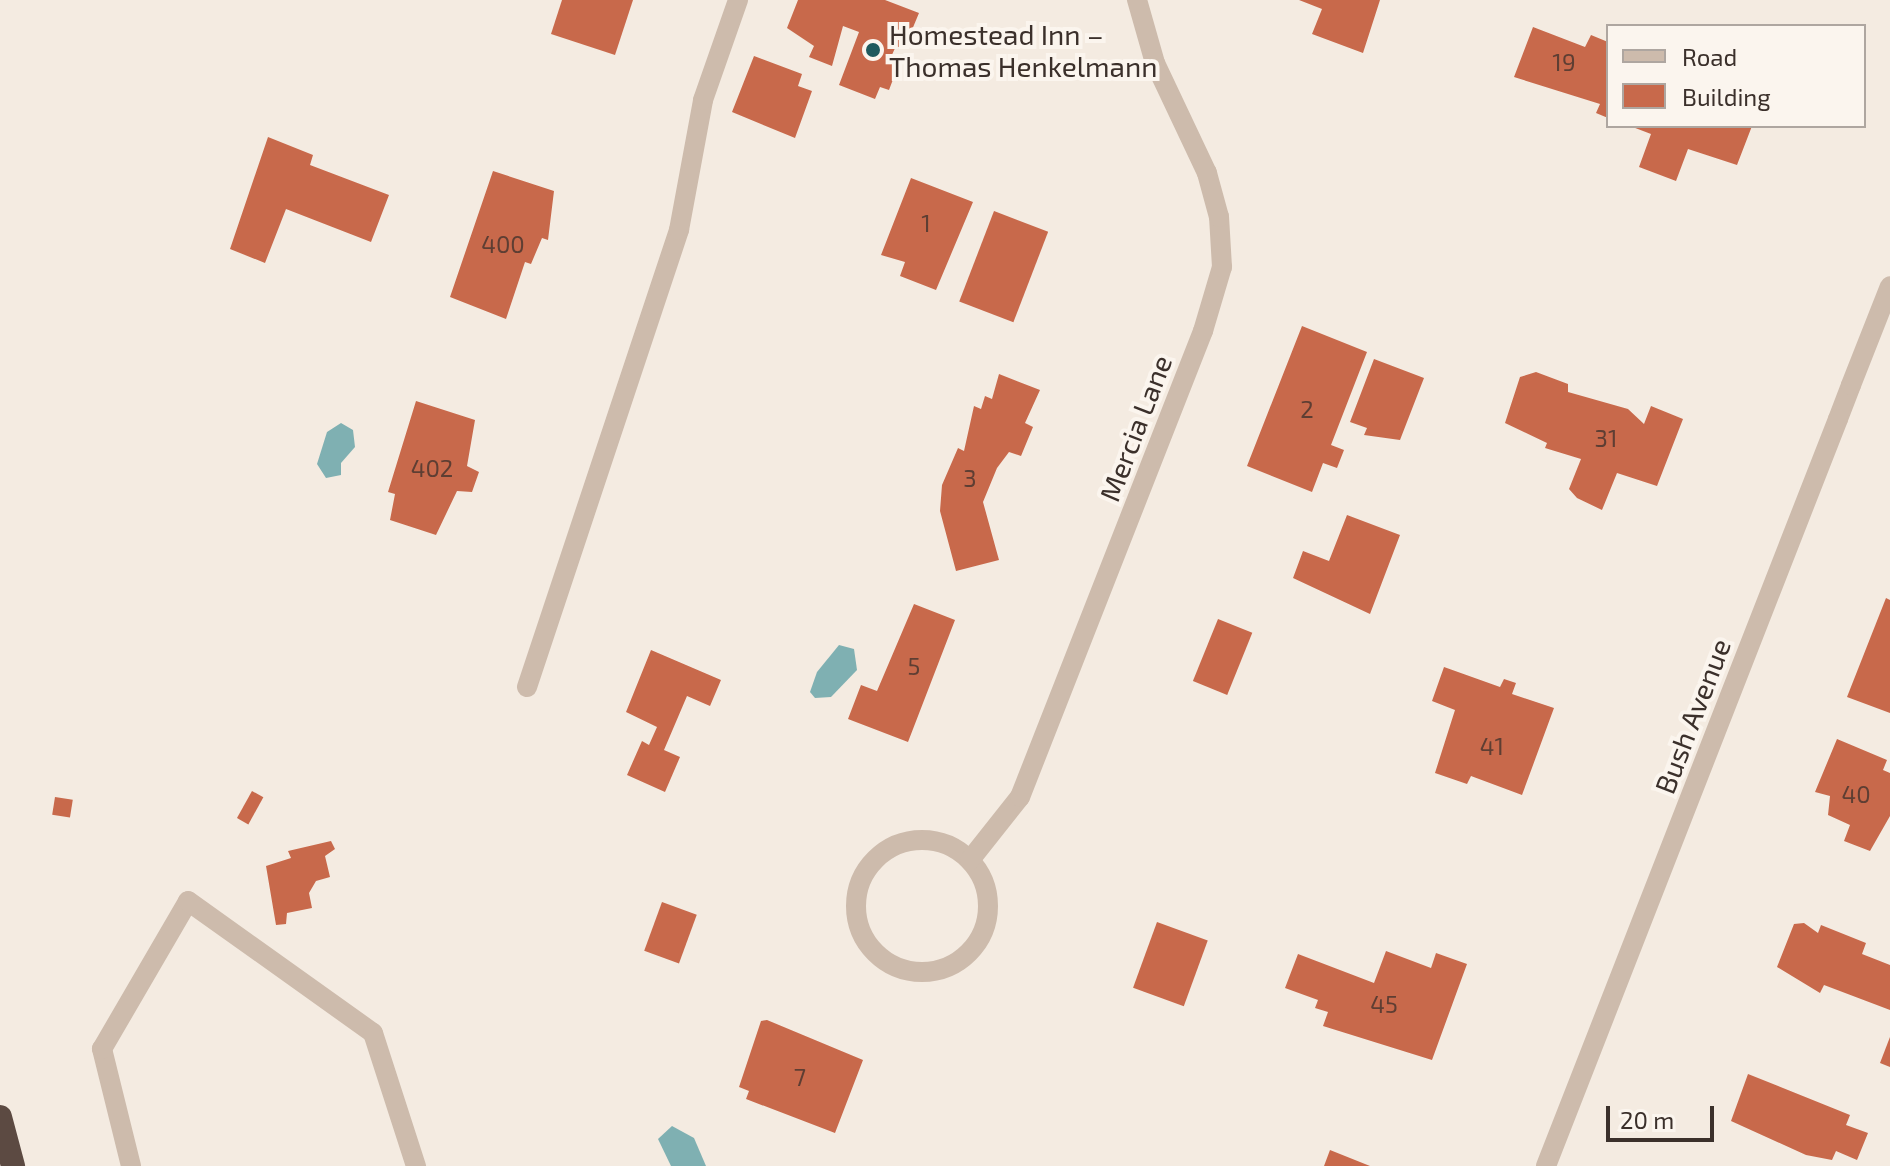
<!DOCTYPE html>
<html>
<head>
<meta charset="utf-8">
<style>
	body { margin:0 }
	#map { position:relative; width:1890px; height:1166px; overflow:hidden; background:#f4ebe1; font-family:"Exo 2",sans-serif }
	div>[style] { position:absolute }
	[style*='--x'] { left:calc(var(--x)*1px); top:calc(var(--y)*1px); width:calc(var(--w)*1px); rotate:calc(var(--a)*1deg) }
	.water>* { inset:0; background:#7fb0b2 }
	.building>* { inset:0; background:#c8694b; transform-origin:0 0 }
	.service>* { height:20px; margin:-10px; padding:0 10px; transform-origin:10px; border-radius:10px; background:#cdbbac }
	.minor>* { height:20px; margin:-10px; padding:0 10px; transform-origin:10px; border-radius:10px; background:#cdbbac }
	.minor>.ring { margin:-10px; padding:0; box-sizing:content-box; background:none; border:20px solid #cdbbac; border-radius:50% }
	.motorway>* { height:24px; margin:-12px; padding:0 12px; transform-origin:12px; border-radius:12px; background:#5c4a42 }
	.dots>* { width:22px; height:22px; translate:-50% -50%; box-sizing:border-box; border:4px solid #fbf5ee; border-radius:50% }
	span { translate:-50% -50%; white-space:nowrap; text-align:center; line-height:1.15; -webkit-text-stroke:8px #fbf5ee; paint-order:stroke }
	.number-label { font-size:24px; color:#5e3e33 }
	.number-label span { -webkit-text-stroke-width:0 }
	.poi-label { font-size:28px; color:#3b302b }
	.left { translate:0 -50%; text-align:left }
	.street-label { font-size:28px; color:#3b302b }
	.legend { position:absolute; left:1606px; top:24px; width:260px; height:104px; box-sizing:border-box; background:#fbf5ee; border:2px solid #aea6a0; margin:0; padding:10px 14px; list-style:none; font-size:24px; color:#3b302b }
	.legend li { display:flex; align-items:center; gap:16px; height:40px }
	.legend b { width:40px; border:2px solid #aea6a0 }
	.scale { position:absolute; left:1606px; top:1106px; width:108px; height:36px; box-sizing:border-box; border:4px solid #3b302b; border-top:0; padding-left:10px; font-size:24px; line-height:28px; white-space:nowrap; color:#3b302b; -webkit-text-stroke:6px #fbf5ee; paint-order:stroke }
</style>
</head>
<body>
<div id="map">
	<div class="water">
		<div style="clip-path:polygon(341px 423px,353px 430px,355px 447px,341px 463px,341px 475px,326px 478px,317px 464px,327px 432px)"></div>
		<div style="clip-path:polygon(839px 645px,854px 649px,857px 670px,831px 697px,815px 698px,810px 692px,817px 672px)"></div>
		<div style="clip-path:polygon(672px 1126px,694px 1138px,706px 1166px,671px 1166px,658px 1139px)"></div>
	</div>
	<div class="building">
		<div style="clip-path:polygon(562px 0,633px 0,615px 55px,551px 34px)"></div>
		<div style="clip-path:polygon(798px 0,885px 0,919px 13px,904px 49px,896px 46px,891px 57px,900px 61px,889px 90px,880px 87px,875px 99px,839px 85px,859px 32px,843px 26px,832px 66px,809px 57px,814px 46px,787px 28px)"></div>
		<div style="clip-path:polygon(1299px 0,1380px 0,1363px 53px,1312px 34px,1322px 9px)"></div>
		<div style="clip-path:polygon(1533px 27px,1585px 47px,1591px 35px,1608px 42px,1608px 118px,1596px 113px,1600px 104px,1514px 77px)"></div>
		<div style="clip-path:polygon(754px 56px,802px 74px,798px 86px,812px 91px,795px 138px,732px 112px)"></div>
		<div style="clip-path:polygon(1630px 126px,1752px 126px,1737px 165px,1688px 149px,1676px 181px,1639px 167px,1651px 134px)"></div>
		<div style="clip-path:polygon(268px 137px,313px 155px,310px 165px,389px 195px,371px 242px,286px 209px,265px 263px,230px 249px)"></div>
		<div style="clip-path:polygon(493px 171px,554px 191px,548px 240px,542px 238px,531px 264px,525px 262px,506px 319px,450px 297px)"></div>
		<div style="clip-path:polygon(911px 178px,973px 202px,936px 290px,900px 276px,905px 262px,881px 255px)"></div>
		<div style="left:994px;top:211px;width:58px;height:97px;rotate:21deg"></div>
		<div style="clip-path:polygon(1302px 326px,1367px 352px,1331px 445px,1344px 450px,1337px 468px,1323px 463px,1312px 492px,1247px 466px)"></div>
		<div style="clip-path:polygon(1374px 359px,1424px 378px,1400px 440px,1364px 435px,1367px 428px,1350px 422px)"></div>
		<div style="clip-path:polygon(1536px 372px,1568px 384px,1568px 392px,1628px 409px,1644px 424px,1651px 406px,1683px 419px,1657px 486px,1617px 473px,1602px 510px,1577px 498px,1569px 489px,1581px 459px,1545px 448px,1547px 443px,1505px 423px,1520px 377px)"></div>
		<div style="clip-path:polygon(999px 374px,1040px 390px,1025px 423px,1033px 427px,1021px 456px,1009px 452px,997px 468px,983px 502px,999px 560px,956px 571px,940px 511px,942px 485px,958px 448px,964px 451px,974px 406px,981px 409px,985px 396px,992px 399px)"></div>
		<div style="clip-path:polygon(416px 401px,475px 420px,467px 466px,479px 472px,472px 492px,457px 491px,436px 535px,390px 520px,395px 494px,388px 492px)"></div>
		<div style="clip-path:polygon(1347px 515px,1400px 535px,1370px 614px,1293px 578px,1303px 551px,1329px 561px)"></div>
		<div style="clip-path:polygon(1886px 598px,1890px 600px,1890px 713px,1847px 697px)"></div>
		<div style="clip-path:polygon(914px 604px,955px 620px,908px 742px,848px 719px,861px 685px,877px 691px)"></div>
		<div style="left:1218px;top:619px;width:37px;height:67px;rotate:22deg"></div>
		<div style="clip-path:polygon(651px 650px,721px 680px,710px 706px,687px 696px,664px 750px,680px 757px,665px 792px,627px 775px,642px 741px,649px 745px,657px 727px,626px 712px)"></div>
		<div style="clip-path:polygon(1444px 667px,1500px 687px,1504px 679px,1516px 683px,1512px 694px,1554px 708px,1522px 795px,1471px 776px,1467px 784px,1435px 773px,1455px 710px,1432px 701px)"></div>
		<div style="clip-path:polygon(1837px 739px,1887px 760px,1883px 770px,1890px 773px,1890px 816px,1870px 851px,1844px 841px,1850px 825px,1828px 815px,1830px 796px,1815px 792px)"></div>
		<div style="left:252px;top:791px;width:13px;height:31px;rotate:29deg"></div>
		<div style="left:55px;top:797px;width:18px;height:18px;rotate:9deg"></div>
		<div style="clip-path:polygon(331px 841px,335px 849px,325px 856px,330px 877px,316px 881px,309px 893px,312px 908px,287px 913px,286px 924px,276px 925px,266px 866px,291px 858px,288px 851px)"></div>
		<div style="left:662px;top:902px;width:37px;height:52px;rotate:20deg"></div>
		<div style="left:1157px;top:922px;width:54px;height:70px;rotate:20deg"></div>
		<div style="clip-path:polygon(1804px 923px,1818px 933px,1821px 925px,1866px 943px,1862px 954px,1890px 965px,1890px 1010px,1824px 985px,1820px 993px,1777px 967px,1794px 924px)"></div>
		<div style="clip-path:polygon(1386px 951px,1431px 968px,1436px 953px,1467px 964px,1432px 1060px,1323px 1026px,1328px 1012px,1315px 1008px,1318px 1000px,1285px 988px,1298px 954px,1374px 983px)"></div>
		<div style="clip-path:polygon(767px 1020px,863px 1060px,835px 1133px,746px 1099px,749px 1091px,739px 1087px,761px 1021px)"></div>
		<div style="clip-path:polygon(1890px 1037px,1890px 1067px,1880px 1063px)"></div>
		<div style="clip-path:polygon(1748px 1074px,1850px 1115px,1846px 1125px,1868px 1133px,1857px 1160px,1836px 1151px,1832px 1160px,1806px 1155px,1731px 1121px)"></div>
		<div style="clip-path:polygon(1330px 1150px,1370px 1166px,1324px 1166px)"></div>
	</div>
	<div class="service">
		<div style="--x:1838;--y:419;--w:36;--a:-69"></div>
		<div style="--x:527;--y:687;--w:482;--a:-71.6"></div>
		<div style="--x:679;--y:230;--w:132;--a:-79.5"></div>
		<div style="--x:703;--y:100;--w:106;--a:-70.7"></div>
		<div style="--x:131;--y:1166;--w:121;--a:-103.9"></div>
		<div style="--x:102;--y:1049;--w:171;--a:-59.8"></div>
		<div style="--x:188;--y:901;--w:227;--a:35.5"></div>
		<div style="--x:373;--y:1033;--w:140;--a:72.1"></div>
	</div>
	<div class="minor">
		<div style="--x:1851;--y:385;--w:106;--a:-68.5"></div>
		<div class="ring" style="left:856px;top:840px;width:112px;height:112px"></div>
		<div style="--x:970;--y:860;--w:80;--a:-51.6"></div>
		<div style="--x:1020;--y:797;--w:501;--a:-68.56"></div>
		<div style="--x:1203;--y:331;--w:67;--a:-73.5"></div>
		<div style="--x:1222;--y:267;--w:50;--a:-93.4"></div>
		<div style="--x:1219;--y:217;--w:46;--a:-105.3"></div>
		<div style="--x:1207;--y:173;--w:122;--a:-115.3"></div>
		<div style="--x:1155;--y:63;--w:66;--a:-105.9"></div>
		<div style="--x:1546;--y:1166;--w:802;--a:-68.65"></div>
	</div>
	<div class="motorway">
		<div style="--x:0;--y:1117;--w:51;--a:75.1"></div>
	</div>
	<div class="dots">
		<div style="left:873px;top:50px;background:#1f5a5e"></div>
	</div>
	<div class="number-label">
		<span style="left:1564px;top:62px">19</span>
		<span style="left:926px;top:223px">1</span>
		<span style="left:503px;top:244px">400</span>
		<span style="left:1307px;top:409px">2</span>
		<span style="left:1606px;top:438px">31</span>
		<span style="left:432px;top:468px">402</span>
		<span style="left:970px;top:478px">3</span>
		<span style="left:914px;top:666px">5</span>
		<span style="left:1492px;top:746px">41</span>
		<span style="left:1856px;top:794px">40</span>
		<span style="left:1384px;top:1004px">45</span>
		<span style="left:800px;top:1077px">7</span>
	</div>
	<div class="poi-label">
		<span class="left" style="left:889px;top:50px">Homestead Inn –<br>Thomas Henkelmann</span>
	</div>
	<div class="street-label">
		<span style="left:1135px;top:428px;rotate:-69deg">Mercia Lane</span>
		<span style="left:1692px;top:716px;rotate:-69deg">Bush Avenue</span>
	</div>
	<ul class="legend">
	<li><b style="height:10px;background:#cdbbac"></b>Road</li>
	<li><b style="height:22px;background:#c8694b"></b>Building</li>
	</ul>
	<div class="scale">20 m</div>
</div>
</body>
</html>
